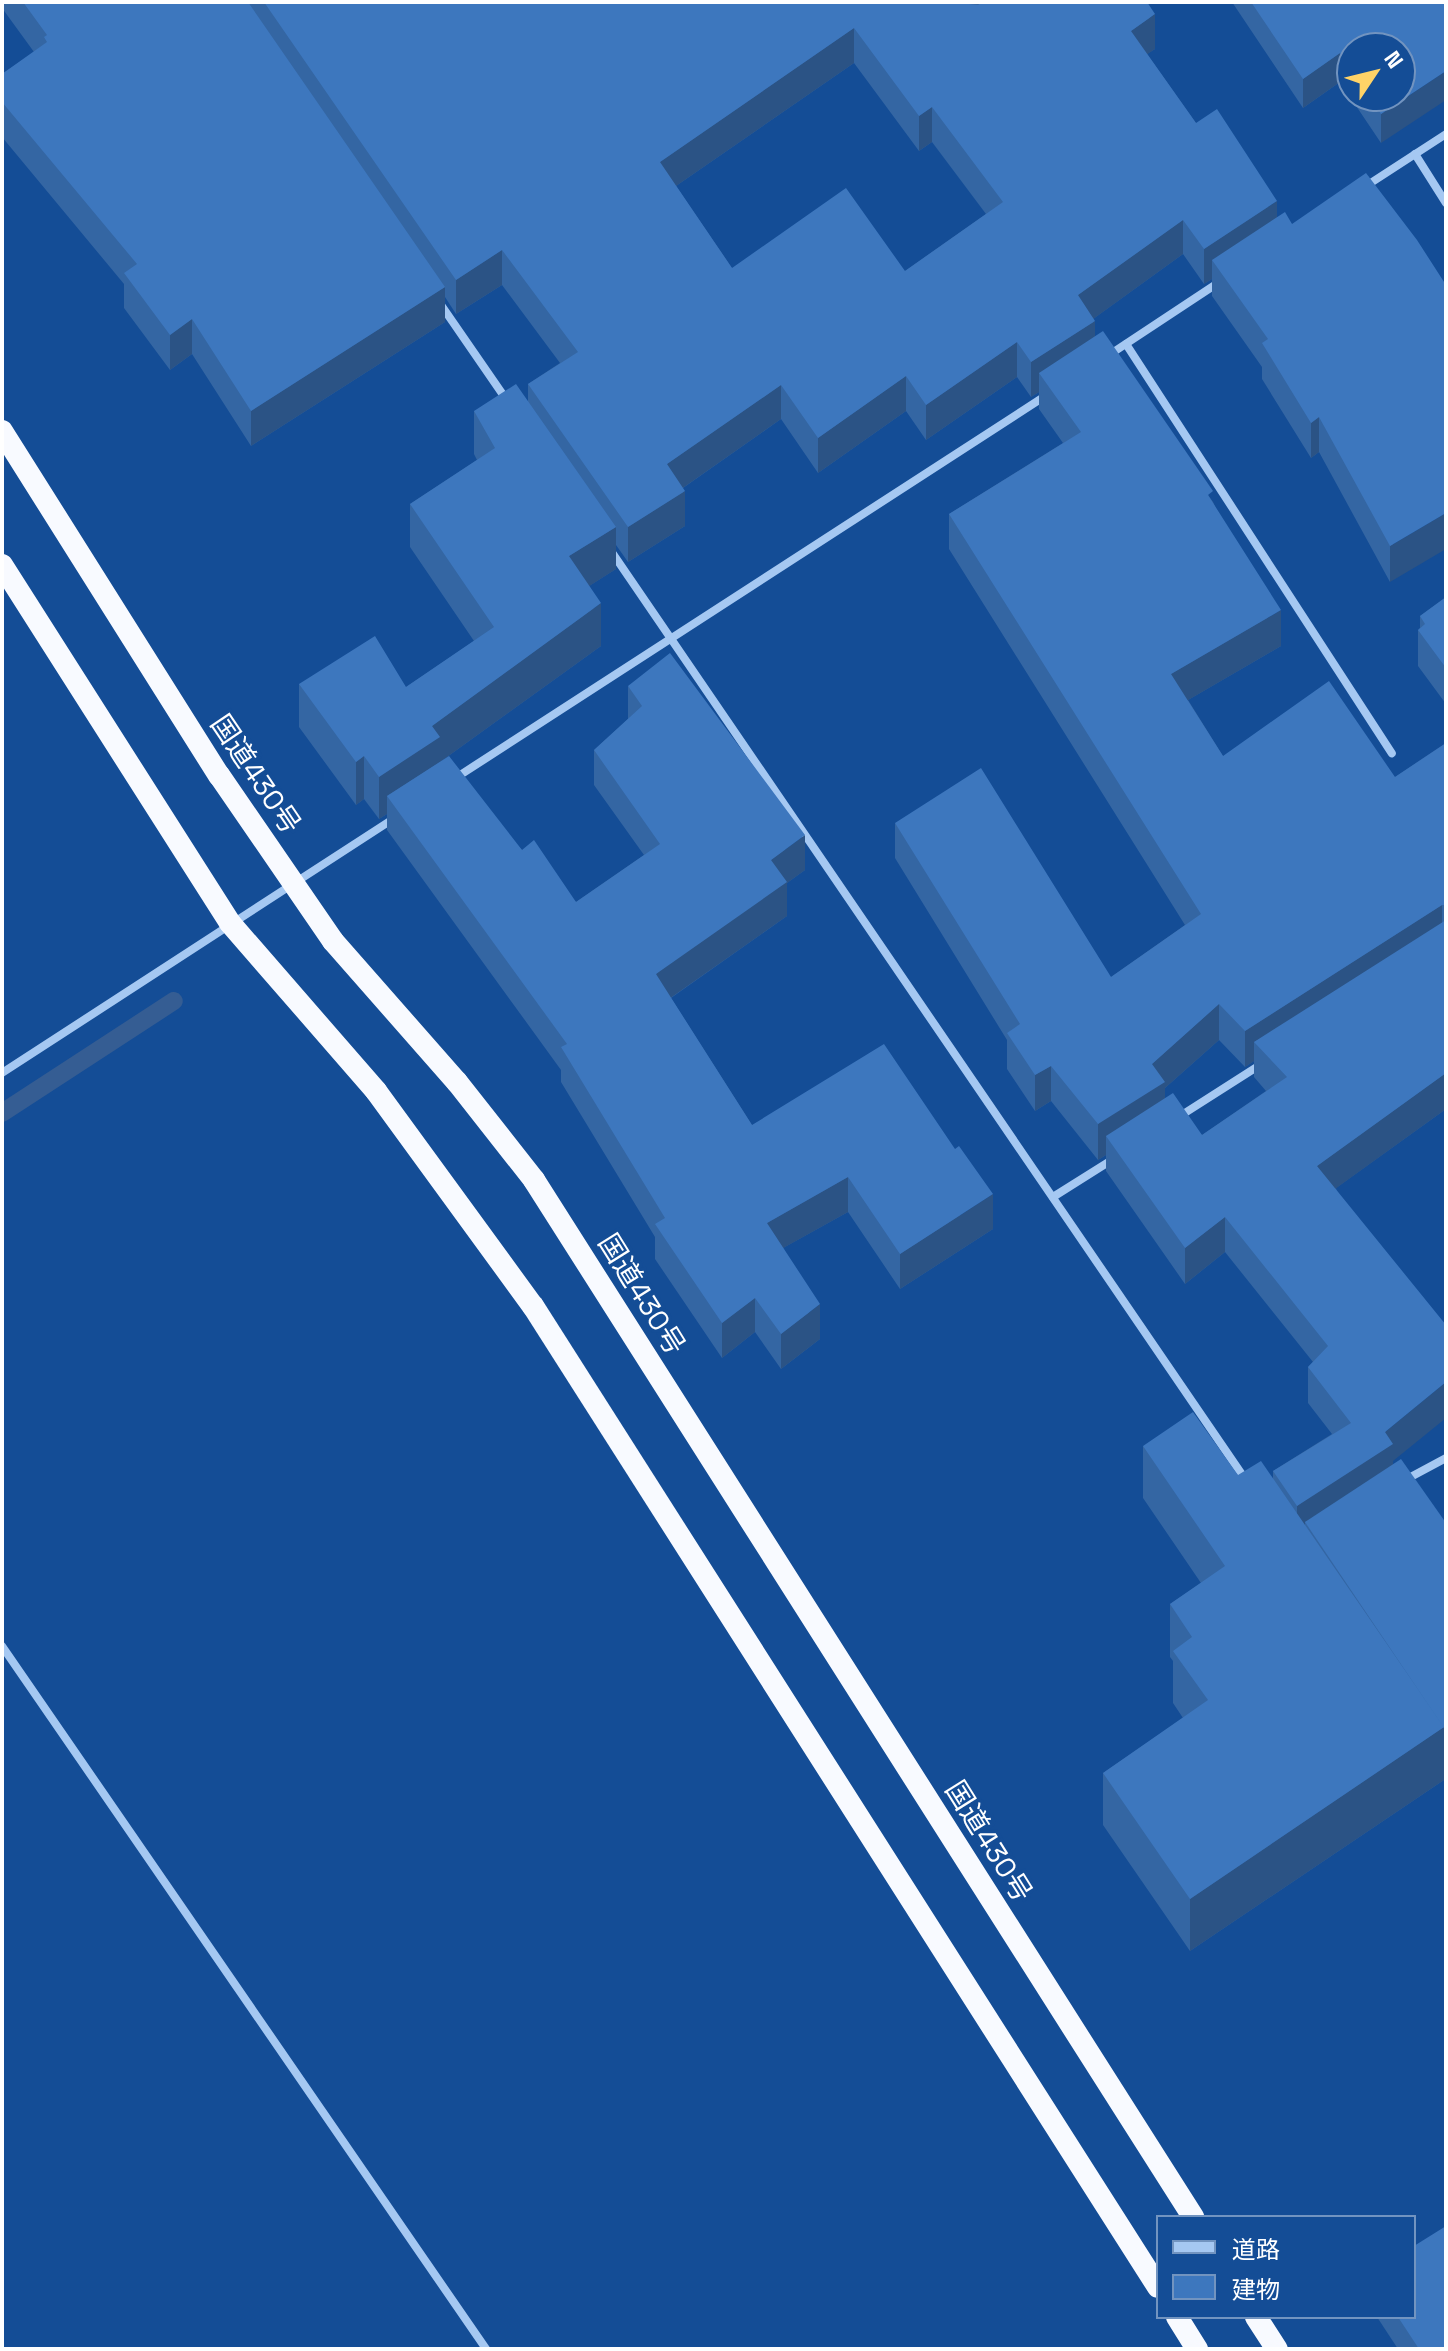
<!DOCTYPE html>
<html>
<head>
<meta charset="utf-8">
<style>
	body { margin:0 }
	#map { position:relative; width:1448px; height:2351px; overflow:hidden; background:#144d96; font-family:"Space Grotesk","Noto Sans JP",sans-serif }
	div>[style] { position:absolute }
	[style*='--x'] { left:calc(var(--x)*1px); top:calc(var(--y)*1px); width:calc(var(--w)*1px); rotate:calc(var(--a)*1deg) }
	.stream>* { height:18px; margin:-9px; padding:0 9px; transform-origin:9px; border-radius:9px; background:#355d93 }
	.minor>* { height:8px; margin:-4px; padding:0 4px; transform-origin:4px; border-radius:4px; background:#a5c8f2 }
	.trunk>* { height:22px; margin:-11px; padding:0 11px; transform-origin:11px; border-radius:11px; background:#f8faff }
	.wall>* { inset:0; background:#3466a3 }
	.shaded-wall>* { inset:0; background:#2b5385 }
	.building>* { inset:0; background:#3d77be }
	span { translate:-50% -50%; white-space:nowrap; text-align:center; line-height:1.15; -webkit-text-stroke:7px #144d96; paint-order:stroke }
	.street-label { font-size:28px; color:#fff }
	.frame { position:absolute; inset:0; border:4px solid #fff; pointer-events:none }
	.legend { position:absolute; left:1156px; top:2215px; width:260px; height:104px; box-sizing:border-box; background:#144d96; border:2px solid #7294c0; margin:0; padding:10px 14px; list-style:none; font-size:24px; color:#fff }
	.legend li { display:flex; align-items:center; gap:16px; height:40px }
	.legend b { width:40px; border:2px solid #7294c0 }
	.north { position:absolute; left:1336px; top:32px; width:80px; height:80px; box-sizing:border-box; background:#144d96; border:2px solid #7294c0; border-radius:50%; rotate:55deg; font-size:22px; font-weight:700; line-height:32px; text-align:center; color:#fff }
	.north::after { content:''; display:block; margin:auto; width:28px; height:36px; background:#ffd367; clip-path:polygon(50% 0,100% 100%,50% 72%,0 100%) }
</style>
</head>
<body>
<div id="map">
	<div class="stream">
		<div style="--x:2;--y:1113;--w:205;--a:-33.1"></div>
	</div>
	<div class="minor">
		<div style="--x:1415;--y:154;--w:58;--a:57.7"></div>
		<div style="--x:1366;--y:186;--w:95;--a:-33"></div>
		<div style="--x:439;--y:302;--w:118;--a:55.4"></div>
		<div style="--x:1126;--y:344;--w:488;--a:57"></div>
		<div style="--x:1109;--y:355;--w:134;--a:-33.5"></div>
		<div style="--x:609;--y:548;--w:1131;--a:55.66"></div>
		<div style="--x:454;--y:779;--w:706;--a:-32.93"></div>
		<div style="--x:2;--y:1073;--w:470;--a:-33"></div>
		<div style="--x:1177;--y:1118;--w:102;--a:-32.6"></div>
		<div style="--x:1053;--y:1197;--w:73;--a:-32.2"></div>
		<div style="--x:1405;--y:1480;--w:47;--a:-28.2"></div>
		<div style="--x:2;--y:1646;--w:854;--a:55.45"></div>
	</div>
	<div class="trunk">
		<div style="--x:2;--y:431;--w:407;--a:57.8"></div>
		<div style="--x:219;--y:775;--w:201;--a:55.5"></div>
		<div style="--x:333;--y:941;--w:188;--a:48.7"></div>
		<div style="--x:457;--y:1082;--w:125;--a:51.8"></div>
		<div style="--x:534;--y:1180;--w:1229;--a:57.56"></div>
		<div style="--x:2;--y:565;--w:424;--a:57.5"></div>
		<div style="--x:230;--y:923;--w:223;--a:49"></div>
		<div style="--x:376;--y:1091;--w:266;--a:53.9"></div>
		<div style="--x:533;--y:1306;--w:1163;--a:57.5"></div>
		<div style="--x:1177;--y:2317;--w:38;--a:58"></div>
		<div style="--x:1256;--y:2317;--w:38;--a:57"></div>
	</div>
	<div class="wall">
		<div style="clip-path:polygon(evenodd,2px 2px,1147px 2px,1155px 49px,1147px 54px,1196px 123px,1277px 217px,1292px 224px,1417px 240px,1390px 582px,1319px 452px,1311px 458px,1262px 379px,1262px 367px,1212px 296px,1212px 279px,1204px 284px,1183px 254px,1093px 319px,1095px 336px,1213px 502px,1281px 646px,1188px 700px,1223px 756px,1395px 777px,1446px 743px,1446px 1109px,1336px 1188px,1393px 1464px,1446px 1523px,1446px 1763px,1444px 1760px,1444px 1780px,1190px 1951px,1103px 1825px,1103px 1773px,1183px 1718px,1173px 1703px,1173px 1661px,1170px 1657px,1170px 1604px,1201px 1583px,1143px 1498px,1143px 1446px,1238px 1475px,1273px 1479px,1273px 1471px,1332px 1434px,1308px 1403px,1308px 1367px,1313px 1362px,1225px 1252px,1185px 1284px,1106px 1171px,1106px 1155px,1098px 1160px,1051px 1101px,1035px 1111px,1007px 1069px,1007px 1040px,895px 858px,895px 823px,1111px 977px,1185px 925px,949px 549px,949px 514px,1063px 443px,1039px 409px,1039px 392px,1031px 397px,1017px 377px,926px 440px,906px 411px,818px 473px,781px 419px,683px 488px,685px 526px,628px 562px,616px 545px,616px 569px,589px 586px,601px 646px,440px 762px,522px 850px,576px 902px,644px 855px,594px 785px,594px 750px,628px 719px,628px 686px,805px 870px,787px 883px,787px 916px,671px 998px,752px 1125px,993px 1229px,900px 1289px,848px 1212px,783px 1248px,820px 1339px,781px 1369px,755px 1332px,722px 1358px,655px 1259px,655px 1237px,561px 1082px,561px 1070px,387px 830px,387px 814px,379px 819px,364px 799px,356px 805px,299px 727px,299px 684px,406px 687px,474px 641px,410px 547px,410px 504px,477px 460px,474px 454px,474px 411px,528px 401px,528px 384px,560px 363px,502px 285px,456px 314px,445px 297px,445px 322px,251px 446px,192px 354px,170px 370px,124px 308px,124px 284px,2px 137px,2px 74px,34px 52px,2px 8px,2px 2px,854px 63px,919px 151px,932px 142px,986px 214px,905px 271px,732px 268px,676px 186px,854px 63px,2px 2px,1219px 1040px,1245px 1067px,1254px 1061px,1254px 1077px,1266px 1091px,1202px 1135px,1165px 1098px,1165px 1088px,1219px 1040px)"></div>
		<div style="clip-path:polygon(evenodd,1232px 2px,1446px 2px,1381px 143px,1340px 82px,1303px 108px,1232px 2px,1352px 48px,1400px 96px,1352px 96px,1352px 48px)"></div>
		<div style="clip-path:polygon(1446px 597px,1446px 704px,1418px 666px,1418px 630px,1420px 628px,1420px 616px)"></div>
		<div style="clip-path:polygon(1377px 2317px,1414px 2317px,1446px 2349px,1398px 2349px)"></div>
	</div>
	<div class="shaded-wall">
		<div style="clip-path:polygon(1155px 14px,1155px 49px,1131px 65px,1131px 31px)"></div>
		<div style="clip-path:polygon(854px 28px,854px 63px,660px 197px,660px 162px)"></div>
		<div style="clip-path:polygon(1340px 53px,1340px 82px,1303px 108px,1303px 79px)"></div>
		<div style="clip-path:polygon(1446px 71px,1446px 100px,1381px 143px,1381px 114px)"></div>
		<div style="clip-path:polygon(932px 107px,932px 142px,919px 151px,919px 116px)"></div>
		<div style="clip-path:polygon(1277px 201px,1277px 236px,1212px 260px,1212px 279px,1204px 284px,1204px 249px)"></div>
		<div style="clip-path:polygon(1183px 220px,1183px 254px,1078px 330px,1078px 295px)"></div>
		<div style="clip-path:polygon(502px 250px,502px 285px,456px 314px,456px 280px)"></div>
		<div style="clip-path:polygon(445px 287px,445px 322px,251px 446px,251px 411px)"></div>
		<div style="clip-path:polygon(192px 319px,192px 354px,170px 370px,170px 335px)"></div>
		<div style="clip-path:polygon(1095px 321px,1095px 356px,1039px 373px,1039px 392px,1031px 397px,1031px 362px)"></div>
		<div style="clip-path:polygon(1017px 342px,1017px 377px,926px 440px,926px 405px)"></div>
		<div style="clip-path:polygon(906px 376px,906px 411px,818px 473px,818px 438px)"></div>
		<div style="clip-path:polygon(781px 385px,781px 419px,667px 499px,667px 464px)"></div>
		<div style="clip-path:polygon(1319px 417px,1319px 452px,1311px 458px,1311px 423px)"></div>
		<div style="clip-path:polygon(685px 491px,685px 526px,628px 562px,628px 527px)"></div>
		<div style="clip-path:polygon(1446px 513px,1446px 549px,1390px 582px,1390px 546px)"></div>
		<div style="clip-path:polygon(616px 527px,616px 569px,569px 599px,569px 556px)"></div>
		<div style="clip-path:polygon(601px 603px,601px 646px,440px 762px,387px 796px,387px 814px,379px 819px,379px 777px,432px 726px)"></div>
		<div style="clip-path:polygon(1281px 610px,1281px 646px,1171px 710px,1171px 674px)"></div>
		<div style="clip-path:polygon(364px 756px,364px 799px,356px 805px,356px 762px)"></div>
		<div style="clip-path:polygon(805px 835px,805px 870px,787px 883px,787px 916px,656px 1008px,656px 974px,771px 860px)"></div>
		<div style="clip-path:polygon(1442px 905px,1442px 941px,1254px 1042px,1254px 1061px,1245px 1067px,1245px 1031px)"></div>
		<div style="clip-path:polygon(1219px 1004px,1219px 1040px,1165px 1088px,1165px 1118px,1106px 1136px,1106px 1155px,1098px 1160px,1098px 1124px,1152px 1064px)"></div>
		<div style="clip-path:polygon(1051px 1066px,1051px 1101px,1035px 1111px,1035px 1075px)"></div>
		<div style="clip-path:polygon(1446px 1073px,1446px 1109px,1317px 1202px,1317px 1166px)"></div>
		<div style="clip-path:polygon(848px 1177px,848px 1212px,767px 1257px,767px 1223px)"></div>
		<div style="clip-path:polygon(993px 1194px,993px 1229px,900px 1289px,900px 1254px)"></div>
		<div style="clip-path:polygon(1225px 1217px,1225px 1252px,1185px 1284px,1185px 1248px)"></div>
		<div style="clip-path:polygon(755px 1298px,755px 1332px,722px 1358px,722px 1323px)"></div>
		<div style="clip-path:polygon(820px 1304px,820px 1339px,781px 1369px,781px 1334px)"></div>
		<div style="clip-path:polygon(1446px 1382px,1446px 1418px,1393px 1461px,1393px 1479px,1305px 1522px,1305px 1537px,1297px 1542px,1297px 1506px,1385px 1432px)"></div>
		<div style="clip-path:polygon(1444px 1727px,1444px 1780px,1190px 1951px,1190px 1899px)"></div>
	</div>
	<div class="building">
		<div style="clip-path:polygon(23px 2px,248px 2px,445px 287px,251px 411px,192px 319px,170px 335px,124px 273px,137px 264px,2px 102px,2px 74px,47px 42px,44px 37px,47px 35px)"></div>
		<div style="clip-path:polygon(evenodd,264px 2px,969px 2px,969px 4px,978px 5px,983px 2px,1147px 2px,1155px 14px,1131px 31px,1196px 123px,1217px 109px,1277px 201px,1204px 249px,1183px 220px,1078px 295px,1095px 321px,1031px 362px,1017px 342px,926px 405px,906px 376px,818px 438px,781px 385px,667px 464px,685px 491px,628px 527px,528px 384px,578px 352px,502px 250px,456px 280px,264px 2px,854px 28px,919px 116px,932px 107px,1003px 202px,905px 271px,846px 188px,732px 268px,660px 162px,854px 28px)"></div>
		<div style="clip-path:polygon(1251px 2px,1446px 2px,1446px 71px,1381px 114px,1369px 96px,1400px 96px,1400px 48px,1352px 48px,1352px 70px,1340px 53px,1303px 79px)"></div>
		<div style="clip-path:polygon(1366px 173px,1417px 240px,1446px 285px,1446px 513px,1390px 546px,1319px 417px,1311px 423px,1262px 343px,1268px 339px,1212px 260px,1285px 212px,1292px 224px)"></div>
		<div style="clip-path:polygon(1103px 331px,1213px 491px,1208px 495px,1281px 610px,1171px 674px,1223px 756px,1329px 681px,1395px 777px,1446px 743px,1446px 905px,1442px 905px,1245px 1031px,1219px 1004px,1152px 1064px,1165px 1082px,1098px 1124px,1051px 1066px,1035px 1075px,1007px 1033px,1020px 1024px,895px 823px,981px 768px,1111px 977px,1201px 914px,949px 514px,1081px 432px,1039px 373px)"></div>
		<div style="clip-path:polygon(516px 384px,616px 527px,569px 556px,601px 603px,432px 726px,440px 737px,379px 777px,364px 756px,356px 762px,299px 684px,375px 636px,406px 687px,494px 627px,410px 504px,495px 448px,474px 411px)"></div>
		<div style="clip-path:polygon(1446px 597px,1446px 668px,1418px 630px,1425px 624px,1420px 616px)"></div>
		<div style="clip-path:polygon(670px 653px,805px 835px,771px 860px,787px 882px,656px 974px,752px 1125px,884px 1044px,955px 1149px,959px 1146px,993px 1194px,900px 1254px,848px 1177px,767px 1223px,820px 1304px,781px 1334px,755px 1298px,722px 1323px,655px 1224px,665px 1218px,561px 1047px,567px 1044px,387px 796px,449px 756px,522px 850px,534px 840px,576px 902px,660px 844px,594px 750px,642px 706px,628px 686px)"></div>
		<div style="clip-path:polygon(1446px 920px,1446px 1073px,1317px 1166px,1446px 1325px,1446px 1382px,1385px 1432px,1393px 1444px,1297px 1506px,1273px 1471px,1351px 1423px,1308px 1367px,1328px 1346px,1225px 1217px,1185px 1248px,1106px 1136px,1173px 1093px,1202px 1135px,1287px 1077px,1254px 1042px)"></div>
		<div style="clip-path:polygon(1193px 1412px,1238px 1475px,1261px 1461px,1444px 1727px,1190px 1899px,1103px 1773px,1208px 1700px,1173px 1651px,1192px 1637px,1170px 1604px,1225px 1566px,1143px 1446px)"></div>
		<div style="clip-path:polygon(1401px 1459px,1446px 1523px,1446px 1731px,1305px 1522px)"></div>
		<div style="clip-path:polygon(1446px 2226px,1446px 2349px,1419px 2349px,1398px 2317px,1414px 2317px,1414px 2246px)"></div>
	</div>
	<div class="street-label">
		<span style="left:256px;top:774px;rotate:56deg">国道430号</span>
		<span style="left:642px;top:1294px;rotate:58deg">国道430号</span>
		<span style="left:989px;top:1841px;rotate:58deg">国道430号</span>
	</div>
	<div class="frame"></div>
	<ul class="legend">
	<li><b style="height:10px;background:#a5c8f2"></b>道路</li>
	<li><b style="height:22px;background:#3d77be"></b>建物</li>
	</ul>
	<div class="north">N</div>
</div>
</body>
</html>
